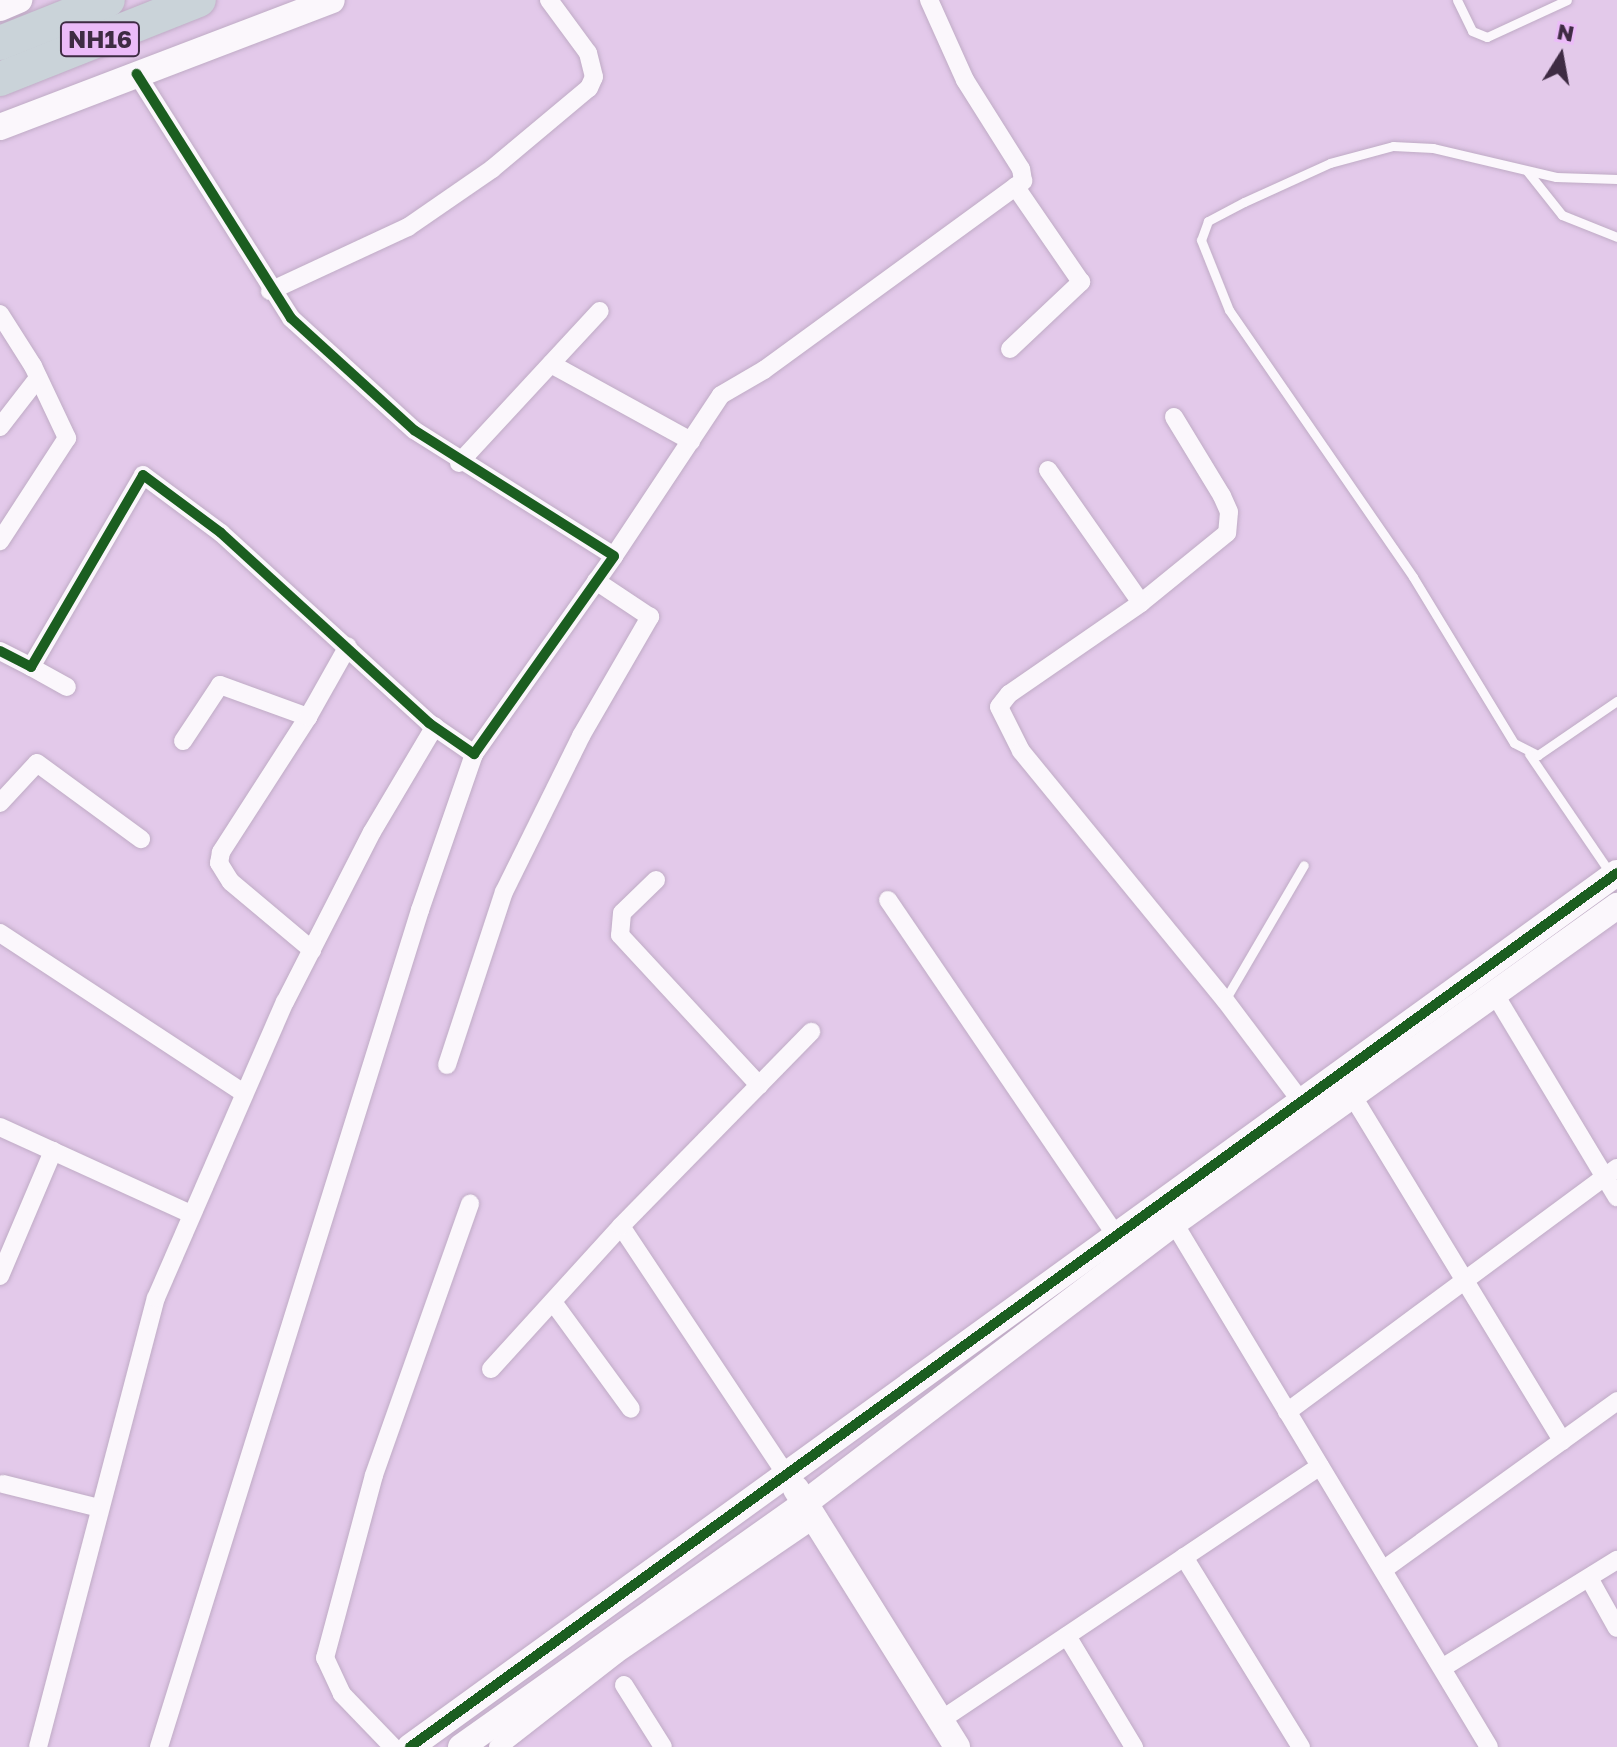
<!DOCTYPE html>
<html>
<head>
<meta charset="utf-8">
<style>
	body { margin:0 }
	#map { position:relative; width:1617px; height:1747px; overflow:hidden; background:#e3c9ea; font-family:"Golos Text",sans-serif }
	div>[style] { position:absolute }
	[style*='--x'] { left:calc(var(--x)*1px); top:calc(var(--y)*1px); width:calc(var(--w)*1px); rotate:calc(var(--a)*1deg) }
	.roads { filter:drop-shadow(0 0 2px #bfabc5) drop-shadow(0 0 2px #bfabc5) }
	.lane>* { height:9px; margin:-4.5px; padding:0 4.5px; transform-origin:4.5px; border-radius:4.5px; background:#fbf7fc }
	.street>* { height:18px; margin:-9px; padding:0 9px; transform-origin:9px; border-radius:9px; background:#fbf7fc }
	.secondary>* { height:26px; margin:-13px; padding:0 13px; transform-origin:13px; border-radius:13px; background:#fbf7fc }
	.highway>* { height:34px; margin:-17px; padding:0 17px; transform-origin:17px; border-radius:17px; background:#cad3d9 }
	.cycleway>* { height:10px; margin:-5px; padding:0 5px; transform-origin:5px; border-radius:5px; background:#1b5e20 }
	span { translate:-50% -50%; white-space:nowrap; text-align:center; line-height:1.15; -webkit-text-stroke:6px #ebbbf8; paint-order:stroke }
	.shield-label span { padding:2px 6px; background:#ebbbf8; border:2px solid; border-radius:6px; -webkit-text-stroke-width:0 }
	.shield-label { font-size:24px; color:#3e2b43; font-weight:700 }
	.north { position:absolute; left:1521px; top:16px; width:80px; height:80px; -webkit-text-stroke:6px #ebbbf8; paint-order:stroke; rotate:11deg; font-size:22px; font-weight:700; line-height:32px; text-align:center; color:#3e2b43 }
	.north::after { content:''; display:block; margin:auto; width:28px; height:36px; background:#3e2b43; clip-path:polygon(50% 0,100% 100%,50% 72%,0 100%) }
</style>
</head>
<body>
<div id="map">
	<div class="roads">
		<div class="lane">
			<div style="--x:1457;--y:0;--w:34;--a:64"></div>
			<div style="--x:1472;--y:31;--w:16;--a:22"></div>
			<div style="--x:1487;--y:37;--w:88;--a:-24.8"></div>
			<div style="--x:1527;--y:171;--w:56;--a:51.5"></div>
			<div style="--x:1562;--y:215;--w:59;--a:21.8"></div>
			<div style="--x:1617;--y:179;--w:61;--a:-178.1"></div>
			<div style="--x:1556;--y:177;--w:126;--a:-166.7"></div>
			<div style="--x:1433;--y:148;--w:40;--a:-177.1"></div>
			<div style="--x:1393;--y:146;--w:65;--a:164.9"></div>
			<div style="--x:1330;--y:163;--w:94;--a:155.6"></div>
			<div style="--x:1244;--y:202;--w:41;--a:152.2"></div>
			<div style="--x:1208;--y:221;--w:20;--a:110"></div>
			<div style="--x:1201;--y:240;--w:75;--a:68.2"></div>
			<div style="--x:1229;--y:310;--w:324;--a:55.4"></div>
			<div style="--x:1413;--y:577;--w:194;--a:58.7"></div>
			<div style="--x:1514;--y:743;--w:27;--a:27"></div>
			<div style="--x:1538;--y:755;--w:96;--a:-34.4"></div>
			<div style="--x:1529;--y:754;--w:145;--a:55.7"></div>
			<div style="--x:1225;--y:1000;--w:156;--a:-59.7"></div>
		</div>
		<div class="street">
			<div style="--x:270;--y:291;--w:152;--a:-24.9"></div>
			<div style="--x:408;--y:227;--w:102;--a:-34.6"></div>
			<div style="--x:492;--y:169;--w:126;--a:-39.9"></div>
			<div style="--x:589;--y:88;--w:12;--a:-66"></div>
			<div style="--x:594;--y:77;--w:25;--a:-104"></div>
			<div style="--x:588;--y:53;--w:66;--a:-126.3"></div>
			<div style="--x:0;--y:314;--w:62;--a:57.6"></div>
			<div style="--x:33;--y:366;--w:80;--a:64.7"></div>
			<div style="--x:67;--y:438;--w:123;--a:123"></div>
			<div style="--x:1010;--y:349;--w:98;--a:-43.3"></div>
			<div style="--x:1081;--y:282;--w:116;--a:-124.5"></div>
			<div style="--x:551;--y:364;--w:160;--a:28.8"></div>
			<div style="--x:1174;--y:417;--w:92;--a:58.7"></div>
			<div style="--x:1222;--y:496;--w:17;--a:66"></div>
			<div style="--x:1229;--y:512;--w:21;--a:95"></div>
			<div style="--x:1227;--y:533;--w:111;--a:140.9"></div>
			<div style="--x:1141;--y:603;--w:160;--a:145.4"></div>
			<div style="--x:1009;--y:694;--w:16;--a:128"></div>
			<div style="--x:999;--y:707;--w:49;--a:63.4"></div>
			<div style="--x:1021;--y:751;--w:322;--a:50.7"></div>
			<div style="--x:1225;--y:1000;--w:125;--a:53.1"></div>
			<div style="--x:0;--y:427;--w:62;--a:-52.2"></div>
			<div style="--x:459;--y:463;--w:207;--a:-47.2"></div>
			<div style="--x:1048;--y:470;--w:162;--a:55"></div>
			<div style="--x:614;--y:556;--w:193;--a:-56.4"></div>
			<div style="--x:721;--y:395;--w:50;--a:-30.2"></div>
			<div style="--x:764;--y:370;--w:321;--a:-36.1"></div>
			<div style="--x:1023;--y:181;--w:12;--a:-99"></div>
			<div style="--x:1021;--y:169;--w:105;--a:-122.2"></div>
			<div style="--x:965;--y:80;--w:88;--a:-114.2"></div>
			<div style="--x:0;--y:651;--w:35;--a:27"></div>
			<div style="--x:31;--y:667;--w:222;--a:-59.7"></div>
			<div style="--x:143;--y:475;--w:97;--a:36.6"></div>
			<div style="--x:221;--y:533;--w:282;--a:42.4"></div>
			<div style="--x:429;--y:723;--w:55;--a:34.6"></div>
			<div style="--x:474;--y:754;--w:242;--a:-54.7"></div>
			<div style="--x:614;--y:556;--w:236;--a:-147.8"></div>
			<div style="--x:414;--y:430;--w:166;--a:-137.7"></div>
			<div style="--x:291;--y:318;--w:289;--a:-122.3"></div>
			<div style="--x:31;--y:667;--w:41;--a:29.1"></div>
			<div style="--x:308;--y:717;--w:161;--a:122.8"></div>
			<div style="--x:221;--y:852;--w:11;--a:100"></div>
			<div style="--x:219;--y:863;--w:22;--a:58"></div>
			<div style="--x:231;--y:882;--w:106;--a:40"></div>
			<div style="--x:183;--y:741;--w:67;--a:-56.5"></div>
			<div style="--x:220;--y:685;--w:94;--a:20"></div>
			<div style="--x:308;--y:717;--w:81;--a:-60.6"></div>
			<div style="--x:0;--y:803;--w:54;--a:-47.2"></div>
			<div style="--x:37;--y:763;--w:129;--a:36.2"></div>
			<div style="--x:656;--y:880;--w:47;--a:135.9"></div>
			<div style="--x:622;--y:913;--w:22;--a:95"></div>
			<div style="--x:620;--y:935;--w:205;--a:47.2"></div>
			<div style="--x:888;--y:900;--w:405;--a:55.8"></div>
			<div style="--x:0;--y:933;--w:292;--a:33.3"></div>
			<div style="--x:1496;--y:996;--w:235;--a:59"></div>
			<div style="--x:447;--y:1065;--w:182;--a:-71.8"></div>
			<div style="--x:504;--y:892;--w:174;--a:-63.7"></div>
			<div style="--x:581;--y:736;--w:138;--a:-59.9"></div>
			<div style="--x:650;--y:617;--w:65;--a:-146.3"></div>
			<div style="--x:1352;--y:1095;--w:405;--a:58.7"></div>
			<div style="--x:0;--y:1127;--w:210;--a:24.5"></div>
			<div style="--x:1174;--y:1223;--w:611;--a:58.99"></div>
			<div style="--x:0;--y:1276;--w:136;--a:-67"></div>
			<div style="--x:553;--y:1302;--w:132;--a:53.9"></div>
			<div style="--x:491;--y:1369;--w:193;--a:-47.7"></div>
			<div style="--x:1287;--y:1412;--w:410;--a:-36.5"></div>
			<div style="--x:787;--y:1476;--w:300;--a:-123.6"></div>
			<div style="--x:621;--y:1226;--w:272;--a:-45.6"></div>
			<div style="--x:3;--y:1484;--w:99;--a:14"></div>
			<div style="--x:1184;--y:1557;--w:223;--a:58.4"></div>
			<div style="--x:1383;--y:1570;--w:289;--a:-35.8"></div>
			<div style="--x:1589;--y:1578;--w:57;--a:60.8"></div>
			<div style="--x:1067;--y:1636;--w:130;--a:58.9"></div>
			<div style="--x:1442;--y:1668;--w:206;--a:-31.7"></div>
			<div style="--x:624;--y:1685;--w:73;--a:57.8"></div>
			<div style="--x:941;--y:1720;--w:456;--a:-33.8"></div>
			<div style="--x:38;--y:1747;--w:464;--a:-75.3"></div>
			<div style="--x:156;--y:1298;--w:323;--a:-66.5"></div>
			<div style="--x:285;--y:1002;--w:191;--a:-62.9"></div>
			<div style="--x:372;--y:832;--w:123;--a:-59.3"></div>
			<div style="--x:159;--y:1747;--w:877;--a:-72.68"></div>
			<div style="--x:420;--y:910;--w:165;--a:-70.9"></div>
			<div style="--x:393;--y:1747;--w:74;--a:-133.9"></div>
			<div style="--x:342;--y:1694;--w:40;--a:-115"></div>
			<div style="--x:325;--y:1658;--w:189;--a:-75"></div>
			<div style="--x:374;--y:1475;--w:288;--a:-70.5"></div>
			<div style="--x:498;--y:1747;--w:151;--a:-38"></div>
			<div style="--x:617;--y:1654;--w:240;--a:-34.3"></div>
		</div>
		<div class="secondary">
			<div style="--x:0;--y:8;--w:21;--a:-23"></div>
			<div style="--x:0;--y:127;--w:355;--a:-20.9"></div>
			<div style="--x:796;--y:1489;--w:304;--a:58"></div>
			<div style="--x:410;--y:1747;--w:1490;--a:-35.91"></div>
			<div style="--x:461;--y:1747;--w:422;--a:-35.3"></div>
			<div style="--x:805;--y:1503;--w:463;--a:-37.2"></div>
			<div style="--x:1174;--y:1223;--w:545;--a:-35.59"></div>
		</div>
		<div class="highway">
			<div style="--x:0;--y:43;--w:116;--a:-21.7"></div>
			<div style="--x:0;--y:79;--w:214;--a:-21.7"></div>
		</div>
	</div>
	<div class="cycleway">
		<div style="--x:0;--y:651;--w:35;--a:27"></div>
		<div style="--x:31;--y:667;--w:222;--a:-59.7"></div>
		<div style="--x:143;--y:475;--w:97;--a:36.6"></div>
		<div style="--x:221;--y:533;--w:282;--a:42.4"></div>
		<div style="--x:429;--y:723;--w:55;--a:34.6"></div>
		<div style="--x:474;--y:754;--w:242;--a:-54.7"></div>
		<div style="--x:614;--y:556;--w:236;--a:-147.8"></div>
		<div style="--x:414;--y:430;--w:166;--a:-137.7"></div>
		<div style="--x:291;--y:318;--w:289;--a:-122.3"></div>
		<div style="--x:410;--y:1747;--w:1490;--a:-35.91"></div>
	</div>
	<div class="shield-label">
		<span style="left:100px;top:39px">NH16</span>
	</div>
	<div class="north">N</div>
</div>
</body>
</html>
